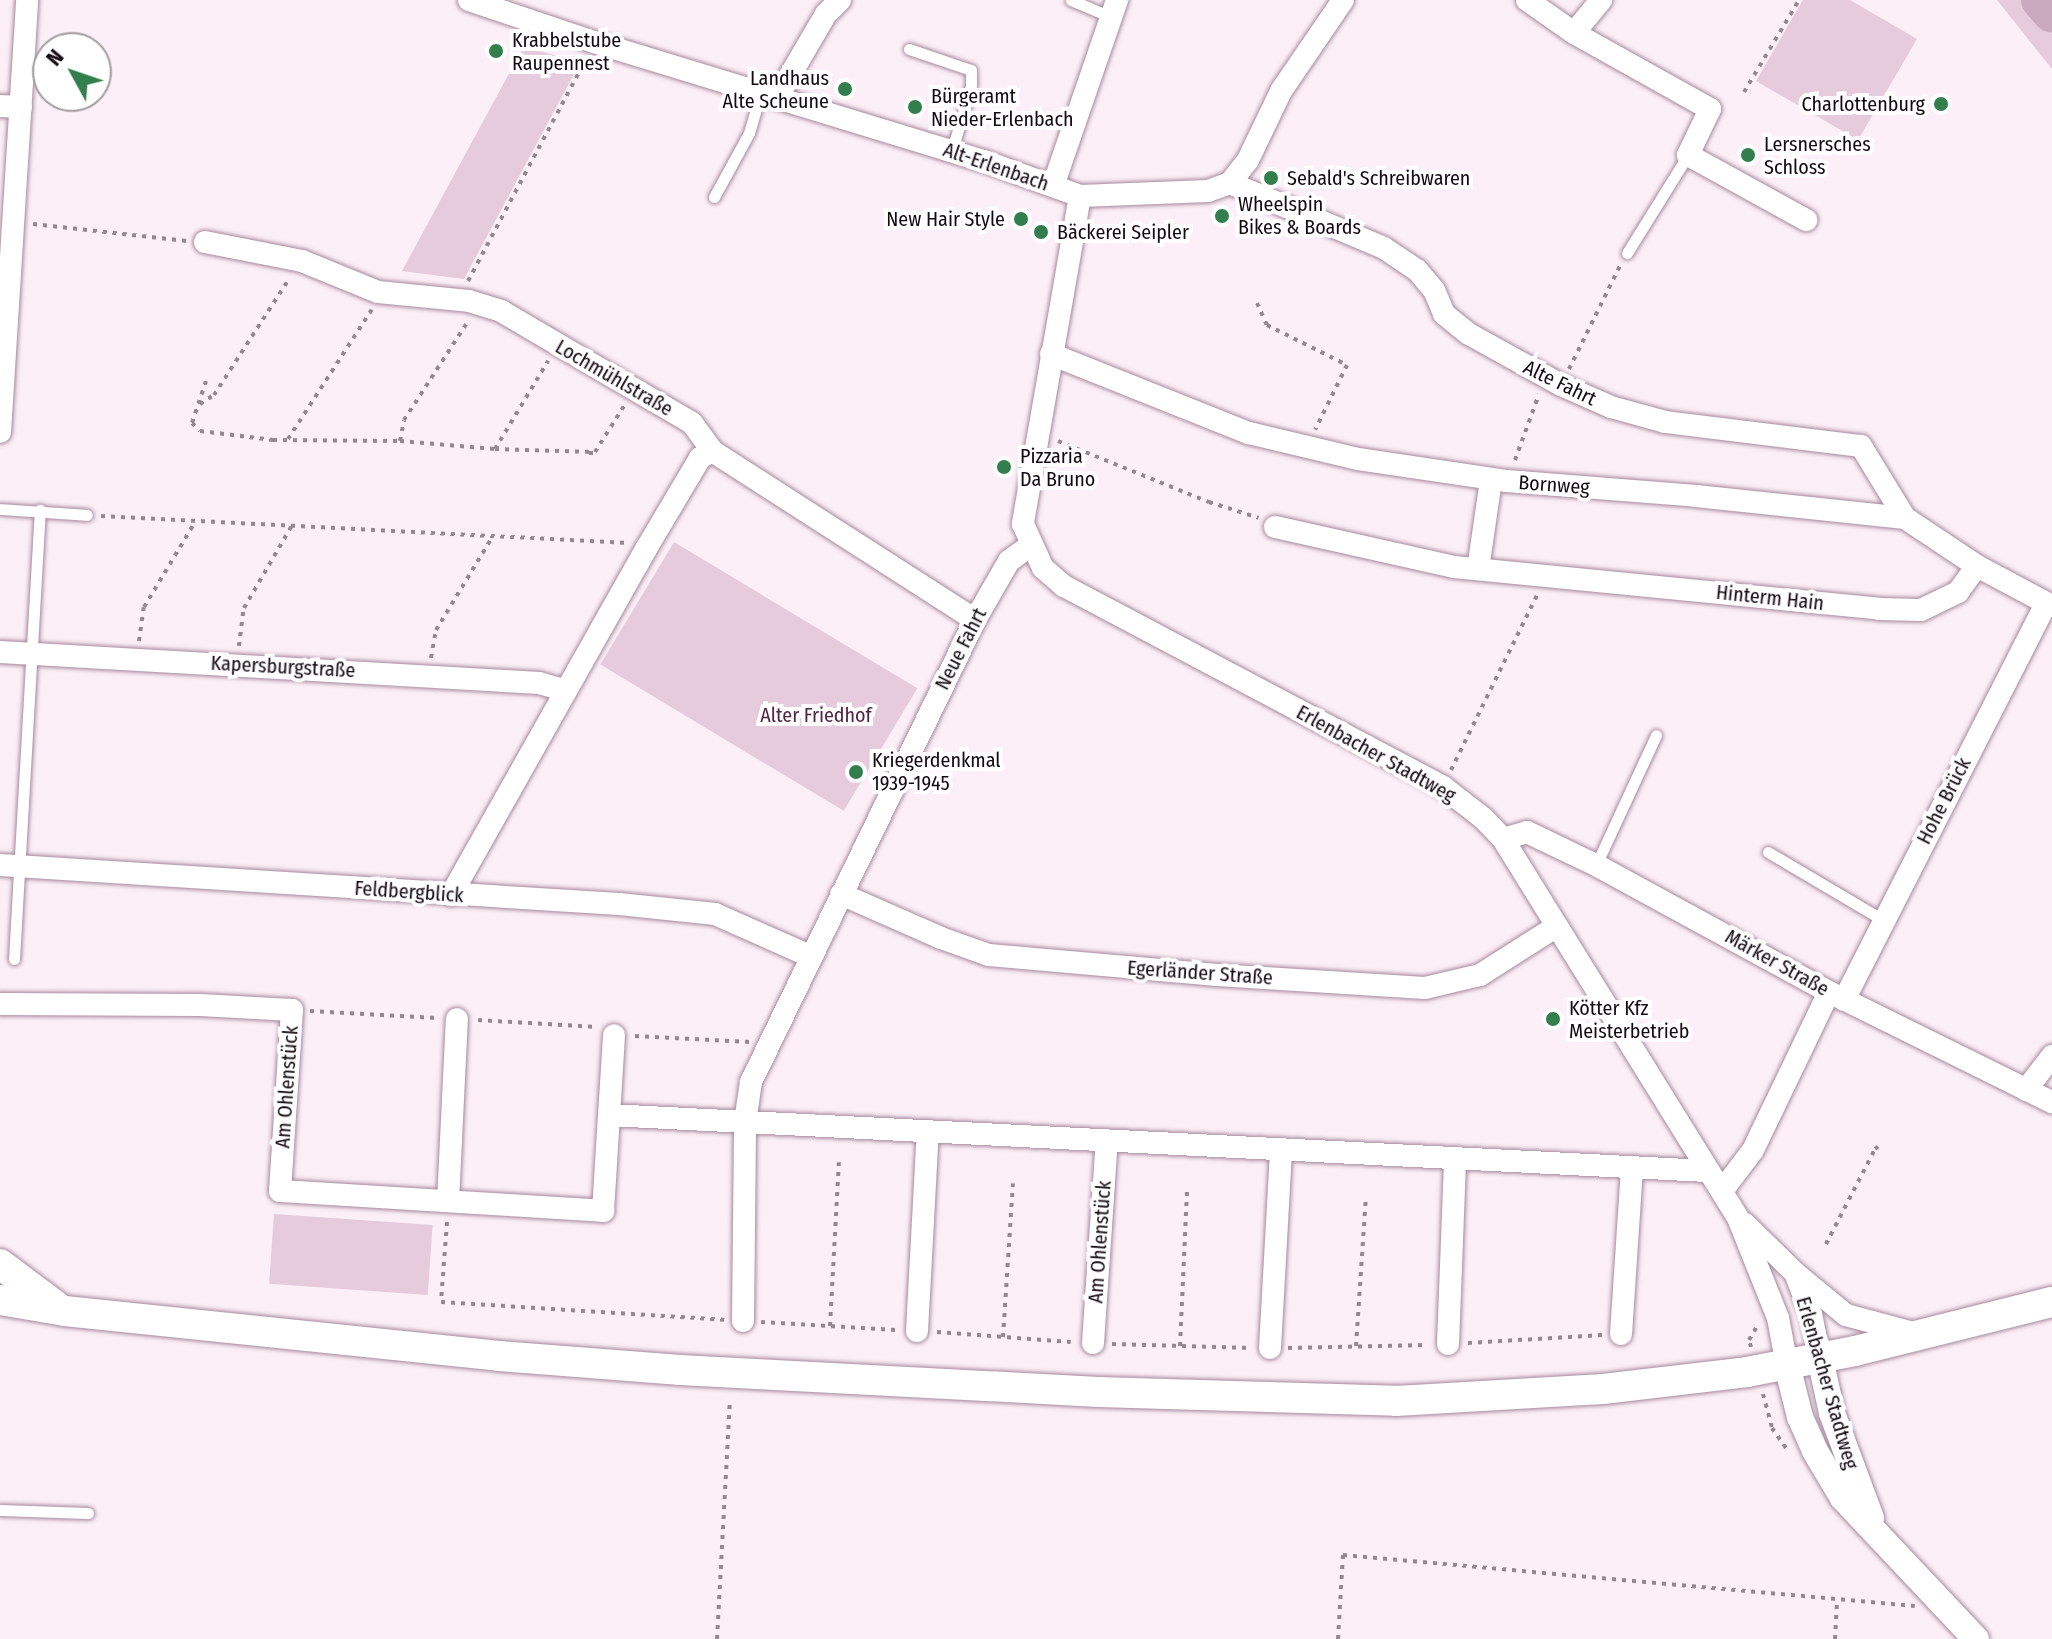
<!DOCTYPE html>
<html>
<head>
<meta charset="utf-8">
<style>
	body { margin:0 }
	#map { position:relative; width:2052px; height:1639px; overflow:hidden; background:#fceff7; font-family:"Fira Sans Condensed",sans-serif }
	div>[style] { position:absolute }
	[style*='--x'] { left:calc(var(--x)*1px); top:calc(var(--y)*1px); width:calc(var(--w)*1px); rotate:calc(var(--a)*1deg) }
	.green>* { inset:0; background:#e5cbdc; transform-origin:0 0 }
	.river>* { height:38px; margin:-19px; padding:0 19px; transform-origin:19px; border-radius:19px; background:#c9aabf }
	.path>* { height:4px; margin-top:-2px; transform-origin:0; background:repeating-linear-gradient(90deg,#948890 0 4px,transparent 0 10px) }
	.roads { filter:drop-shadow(0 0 2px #a6899c) drop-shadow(0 0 2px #a6899c) }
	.service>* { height:11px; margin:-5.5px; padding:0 5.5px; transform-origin:5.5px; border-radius:5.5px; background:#fff }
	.minor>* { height:22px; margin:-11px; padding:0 11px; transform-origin:11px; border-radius:11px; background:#fff }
	.tertiary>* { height:26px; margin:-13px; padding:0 13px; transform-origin:13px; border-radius:13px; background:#fff }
	.secondary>* { height:30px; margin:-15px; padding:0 15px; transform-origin:15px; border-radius:15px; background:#fff }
	.dots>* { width:22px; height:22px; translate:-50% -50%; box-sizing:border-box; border:4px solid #fff; border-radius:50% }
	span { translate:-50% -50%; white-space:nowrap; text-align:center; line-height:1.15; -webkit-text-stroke:8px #fff; paint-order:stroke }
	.poi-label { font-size:20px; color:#130910 }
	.left { translate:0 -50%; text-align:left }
	.right { translate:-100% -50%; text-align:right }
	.street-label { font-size:20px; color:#130910 }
	.park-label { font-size:20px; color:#4f2543 }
	.north { position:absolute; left:32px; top:32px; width:80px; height:80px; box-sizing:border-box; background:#fff; border:2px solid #a19d9f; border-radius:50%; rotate:310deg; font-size:22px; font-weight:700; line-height:32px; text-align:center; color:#130910 }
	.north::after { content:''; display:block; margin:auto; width:28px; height:36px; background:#327e4d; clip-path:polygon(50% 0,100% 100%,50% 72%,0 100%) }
</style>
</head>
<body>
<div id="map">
	<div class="green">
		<div style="clip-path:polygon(1803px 0,1850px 0,1917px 39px,1858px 140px,1756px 81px)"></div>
		<div style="clip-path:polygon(1997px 0,2052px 0,2052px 69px)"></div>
		<div style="clip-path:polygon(524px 46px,580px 63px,464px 279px,402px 271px)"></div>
		<div style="left:674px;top:542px;width:284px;height:143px;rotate:31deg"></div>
		<div style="left:274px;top:1214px;width:159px;height:70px;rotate:4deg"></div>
	</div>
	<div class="river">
		<div style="--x:2040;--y:0;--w:18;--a:49"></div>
	</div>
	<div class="path">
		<div style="--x:1744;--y:92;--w:107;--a:-59.1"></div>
		<div style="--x:33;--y:224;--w:155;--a:6.3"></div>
		<div style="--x:468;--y:281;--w:251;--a:-62"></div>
		<div style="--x:1257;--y:303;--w:24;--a:66"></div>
		<div style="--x:1267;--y:325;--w:89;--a:26.6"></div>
		<div style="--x:1347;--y:365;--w:72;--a:116.2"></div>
		<div style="--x:1569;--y:369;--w:115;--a:-63.7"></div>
		<div style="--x:206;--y:381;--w:44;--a:108.4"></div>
		<div style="--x:192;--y:423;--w:11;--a:45"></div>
		<div style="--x:200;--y:431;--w:74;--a:7"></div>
		<div style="--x:273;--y:440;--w:127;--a:0.5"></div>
		<div style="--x:400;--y:441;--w:95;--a:4.8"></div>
		<div style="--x:495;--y:449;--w:100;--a:1.7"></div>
		<div style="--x:595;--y:452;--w:54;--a:-57.8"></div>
		<div style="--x:200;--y:404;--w:17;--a:-33"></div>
		<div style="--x:214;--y:395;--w:138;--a:-57.1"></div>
		<div style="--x:288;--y:439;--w:155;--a:-57.1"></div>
		<div style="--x:400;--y:441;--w:21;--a:-79"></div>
		<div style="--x:404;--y:420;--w:116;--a:-57"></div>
		<div style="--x:1058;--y:441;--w:163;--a:22"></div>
		<div style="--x:1209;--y:502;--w:52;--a:17.7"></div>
		<div style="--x:495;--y:449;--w:103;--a:-58.9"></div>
		<div style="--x:591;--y:451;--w:10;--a:90"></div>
		<div style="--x:1515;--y:460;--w:70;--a:-70"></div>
		<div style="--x:101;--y:516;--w:528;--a:2.93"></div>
		<div style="--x:139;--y:641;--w:34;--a:-82"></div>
		<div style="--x:144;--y:607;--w:99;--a:-59"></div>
		<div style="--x:239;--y:646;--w:38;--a:-83"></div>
		<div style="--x:244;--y:608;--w:94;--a:-59.9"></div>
		<div style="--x:431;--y:658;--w:28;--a:-80"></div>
		<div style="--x:436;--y:630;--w:110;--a:-58.8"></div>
		<div style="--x:1451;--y:770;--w:195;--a:-63.8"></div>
		<div style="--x:310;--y:1011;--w:127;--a:3.2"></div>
		<div style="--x:478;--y:1020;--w:119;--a:3.4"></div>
		<div style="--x:635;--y:1036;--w:115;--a:3"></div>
		<div style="--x:447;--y:1222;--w:80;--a:94.3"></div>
		<div style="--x:441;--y:1302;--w:284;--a:3.6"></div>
		<div style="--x:1826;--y:1244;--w:107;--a:-62.7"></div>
		<div style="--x:1875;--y:1149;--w:8;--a:-40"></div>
		<div style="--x:761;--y:1322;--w:135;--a:3.4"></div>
		<div style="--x:830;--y:1326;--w:164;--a:-86.9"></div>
		<div style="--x:937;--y:1332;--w:134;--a:4.3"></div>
		<div style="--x:1003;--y:1337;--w:154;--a:-86.3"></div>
		<div style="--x:1468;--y:1343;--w:135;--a:-3.4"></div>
		<div style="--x:1112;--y:1344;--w:139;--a:1.6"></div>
		<div style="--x:1180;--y:1346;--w:155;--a:-87.4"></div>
		<div style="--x:1356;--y:1346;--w:150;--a:-86.2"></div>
		<div style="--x:1751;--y:1347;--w:7;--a:-106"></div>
		<div style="--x:1749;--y:1340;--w:16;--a:-60"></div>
		<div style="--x:1288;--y:1348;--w:139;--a:-1.2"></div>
		<div style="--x:1763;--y:1394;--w:35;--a:75"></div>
		<div style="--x:1772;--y:1428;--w:28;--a:55"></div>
		<div style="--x:717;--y:1639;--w:240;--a:-86.9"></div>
		<div style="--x:1338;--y:1639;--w:84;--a:-86.6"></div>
		<div style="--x:1343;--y:1555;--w:574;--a:5.1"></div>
		<div style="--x:1835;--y:1639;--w:38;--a:-87"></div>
	</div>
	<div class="roads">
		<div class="service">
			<div style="--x:1071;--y:0;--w:43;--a:23"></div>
			<div style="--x:909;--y:49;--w:65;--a:18.7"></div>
			<div style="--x:971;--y:70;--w:16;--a:90"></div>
			<div style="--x:971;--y:86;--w:67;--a:106.5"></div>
			<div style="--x:714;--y:197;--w:73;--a:-61.3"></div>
			<div style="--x:749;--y:133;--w:43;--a:-73.7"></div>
			<div style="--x:1627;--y:253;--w:115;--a:-58.1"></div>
			<div style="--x:0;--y:509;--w:87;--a:3.9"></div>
			<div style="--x:1768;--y:852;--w:134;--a:30.6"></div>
			<div style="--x:1596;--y:865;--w:143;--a:-65.2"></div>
			<div style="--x:14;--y:959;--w:450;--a:-86.7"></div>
			<div style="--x:0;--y:1510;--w:88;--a:2"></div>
		</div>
		<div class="minor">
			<div style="--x:469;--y:0;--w:132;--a:18.6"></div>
			<div style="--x:594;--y:42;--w:408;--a:17"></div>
			<div style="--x:984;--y:161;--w:102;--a:20"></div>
			<div style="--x:1080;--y:196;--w:128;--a:-2.2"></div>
			<div style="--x:1208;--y:191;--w:23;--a:-20"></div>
			<div style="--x:1230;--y:183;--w:29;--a:-52"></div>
			<div style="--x:1248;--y:160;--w:76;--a:-64.4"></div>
			<div style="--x:1281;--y:91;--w:110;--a:-55.7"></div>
			<div style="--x:1527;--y:0;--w:57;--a:35.1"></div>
			<div style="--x:1574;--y:33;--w:156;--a:29.2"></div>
			<div style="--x:1710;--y:109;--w:51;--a:115.6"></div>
			<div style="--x:1688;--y:155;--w:135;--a:28.8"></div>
			<div style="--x:1574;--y:33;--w:43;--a:-50.7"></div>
			<div style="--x:778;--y:96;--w:95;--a:-59.7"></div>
			<div style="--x:826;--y:14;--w:20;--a:-45"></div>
			<div style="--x:0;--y:106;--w:21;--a:3"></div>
			<div style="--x:1230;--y:183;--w:167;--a:22.9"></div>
			<div style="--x:1384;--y:248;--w:40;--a:34"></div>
			<div style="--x:1417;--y:270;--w:26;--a:50"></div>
			<div style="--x:1434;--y:290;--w:26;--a:67"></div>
			<div style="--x:1444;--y:314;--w:32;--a:39"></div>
			<div style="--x:1469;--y:334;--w:105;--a:29"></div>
			<div style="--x:1561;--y:385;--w:55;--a:23.7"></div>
			<div style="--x:1611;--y:407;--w:56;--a:15.5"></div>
			<div style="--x:1665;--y:422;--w:197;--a:7"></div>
			<div style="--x:1861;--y:446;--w:84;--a:58.6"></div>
			<div style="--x:1053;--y:186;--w:197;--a:-71"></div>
			<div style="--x:1080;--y:196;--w:333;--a:99.9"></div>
			<div style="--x:1023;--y:524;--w:48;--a:65.6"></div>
			<div style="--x:1043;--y:568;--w:28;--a:41"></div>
			<div style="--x:1064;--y:586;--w:429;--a:27.9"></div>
			<div style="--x:1443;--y:787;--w:51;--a:37.8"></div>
			<div style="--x:1483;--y:818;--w:29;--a:46"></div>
			<div style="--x:1503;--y:839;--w:446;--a:58.2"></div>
			<div style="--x:1738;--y:1218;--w:108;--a:68.2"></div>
			<div style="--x:1778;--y:1318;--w:48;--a:79.2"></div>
			<div style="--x:205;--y:242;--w:99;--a:11.1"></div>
			<div style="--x:302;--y:261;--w:82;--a:22.2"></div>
			<div style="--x:378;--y:292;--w:91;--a:5.6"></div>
			<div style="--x:469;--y:301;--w:34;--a:17"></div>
			<div style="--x:501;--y:311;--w:221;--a:30.4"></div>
			<div style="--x:692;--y:423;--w:34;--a:54"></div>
			<div style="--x:712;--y:451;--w:313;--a:32.7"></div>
			<div style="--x:1051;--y:354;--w:213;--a:21.8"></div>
			<div style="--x:1249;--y:433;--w:112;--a:13.4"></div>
			<div style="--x:1358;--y:459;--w:151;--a:8.4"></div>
			<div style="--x:1507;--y:481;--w:190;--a:4.5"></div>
			<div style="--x:1696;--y:496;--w:210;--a:6"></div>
			<div style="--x:1905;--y:518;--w:87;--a:33.7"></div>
			<div style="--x:1977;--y:566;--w:85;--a:28.1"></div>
			<div style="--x:0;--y:432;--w:433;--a:-86.4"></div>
			<div style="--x:1275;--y:527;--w:183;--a:12.6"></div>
			<div style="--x:1454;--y:567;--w:427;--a:5.6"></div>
			<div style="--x:1879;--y:609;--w:42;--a:1.4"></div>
			<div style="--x:1921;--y:610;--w:41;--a:-25.9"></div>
			<div style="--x:1958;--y:592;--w:32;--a:-54"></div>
			<div style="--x:1478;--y:569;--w:90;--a:-81.7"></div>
			<div style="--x:0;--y:652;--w:540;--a:3.29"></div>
			<div style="--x:539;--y:683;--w:26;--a:16"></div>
			<div style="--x:1503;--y:839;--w:25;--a:-16"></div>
			<div style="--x:1527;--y:832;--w:76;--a:25.6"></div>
			<div style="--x:1596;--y:865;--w:265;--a:28.6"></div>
			<div style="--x:1829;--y:992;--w:249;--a:26.3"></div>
			<div style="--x:0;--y:865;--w:620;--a:3.61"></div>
			<div style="--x:619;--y:904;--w:97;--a:5.9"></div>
			<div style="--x:715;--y:914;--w:104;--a:23.9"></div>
			<div style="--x:841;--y:894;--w:109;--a:23.7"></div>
			<div style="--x:941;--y:938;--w:51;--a:19.5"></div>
			<div style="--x:989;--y:955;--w:229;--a:5"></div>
			<div style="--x:1217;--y:975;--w:208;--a:3.6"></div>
			<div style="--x:1425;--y:988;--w:57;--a:-13.3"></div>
			<div style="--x:1480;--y:975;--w:91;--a:-32.5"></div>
			<div style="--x:451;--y:895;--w:397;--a:-60.6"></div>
			<div style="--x:646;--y:549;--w:106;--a:-59.3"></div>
			<div style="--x:700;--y:458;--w:14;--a:-30"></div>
			<div style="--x:1844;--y:1000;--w:445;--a:-63"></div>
			<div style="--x:0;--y:1004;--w:200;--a:0.3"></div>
			<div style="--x:200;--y:1005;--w:92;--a:3.1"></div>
			<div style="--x:292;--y:1010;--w:181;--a:93.8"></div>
			<div style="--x:280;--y:1191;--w:324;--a:3.5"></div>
			<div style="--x:603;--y:1211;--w:176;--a:-86.4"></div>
			<div style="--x:2026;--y:1090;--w:43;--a:-52.6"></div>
			<div style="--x:609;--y:1115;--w:1100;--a:2.92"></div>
			<div style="--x:1722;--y:1191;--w:51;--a:-52.9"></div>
			<div style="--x:1753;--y:1150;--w:175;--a:-64.3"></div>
			<div style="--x:448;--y:1201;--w:182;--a:-87.2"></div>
			<div style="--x:1745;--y:1224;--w:70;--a:44.4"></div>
			<div style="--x:1795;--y:1273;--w:66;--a:39.5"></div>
			<div style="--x:1846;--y:1315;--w:73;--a:15"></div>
			<div style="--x:1797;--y:1278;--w:39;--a:69"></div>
			<div style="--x:1811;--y:1314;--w:45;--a:78.4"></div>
			<div style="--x:743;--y:1321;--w:199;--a:-89.4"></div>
			<div style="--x:745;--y:1122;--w:40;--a:-81.5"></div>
			<div style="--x:751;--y:1082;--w:513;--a:-64.13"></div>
			<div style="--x:975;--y:620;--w:68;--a:-60"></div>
			<div style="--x:1009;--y:561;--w:26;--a:-36"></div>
			<div style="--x:917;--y:1331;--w:200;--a:-86.9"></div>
			<div style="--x:1621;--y:1334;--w:167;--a:-86.2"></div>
			<div style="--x:1093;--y:1343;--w:203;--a:-86.1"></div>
			<div style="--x:1448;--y:1344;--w:186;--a:-87.8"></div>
			<div style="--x:1270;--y:1348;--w:199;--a:-86.8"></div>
		</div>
		<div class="tertiary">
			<div style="--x:1820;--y:1358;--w:56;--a:77.7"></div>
			<div style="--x:1832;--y:1413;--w:112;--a:69.6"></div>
			<div style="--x:1787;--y:1365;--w:54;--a:76"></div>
			<div style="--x:1800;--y:1417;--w:37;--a:66"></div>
			<div style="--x:1815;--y:1451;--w:55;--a:59.2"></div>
			<div style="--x:1843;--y:1498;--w:194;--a:46.7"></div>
		</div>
		<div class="secondary">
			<div style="--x:0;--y:1264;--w:70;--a:36.9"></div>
			<div style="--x:0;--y:1300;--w:66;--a:9.6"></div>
			<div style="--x:65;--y:1311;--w:436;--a:5.9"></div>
			<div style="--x:499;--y:1356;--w:182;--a:4.4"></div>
			<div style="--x:680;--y:1370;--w:419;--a:3"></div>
			<div style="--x:1098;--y:1392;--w:298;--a:1.7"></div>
			<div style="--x:1396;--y:1401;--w:207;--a:-3.3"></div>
			<div style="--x:1603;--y:1389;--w:145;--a:-6.7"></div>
			<div style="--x:1747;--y:1372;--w:110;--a:-11"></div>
			<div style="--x:1855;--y:1351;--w:203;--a:-14"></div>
		</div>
	</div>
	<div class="dots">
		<div style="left:496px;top:51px;background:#327e4d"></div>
		<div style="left:845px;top:89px;background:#327e4d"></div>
		<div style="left:1941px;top:104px;background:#327e4d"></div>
		<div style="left:915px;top:107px;background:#327e4d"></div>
		<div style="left:1748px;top:155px;background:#327e4d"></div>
		<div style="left:1271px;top:178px;background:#327e4d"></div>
		<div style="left:1222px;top:216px;background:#327e4d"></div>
		<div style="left:1021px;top:219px;background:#327e4d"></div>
		<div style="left:1041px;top:232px;background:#327e4d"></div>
		<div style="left:1004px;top:467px;background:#327e4d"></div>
		<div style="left:856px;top:772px;background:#327e4d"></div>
		<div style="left:1553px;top:1019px;background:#327e4d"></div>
	</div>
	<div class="poi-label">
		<span class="left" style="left:512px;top:52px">Krabbelstube<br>Raupennest</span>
		<span class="right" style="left:829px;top:90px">Landhaus<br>Alte Scheune</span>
		<span class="left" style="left:931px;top:108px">Bürgeramt<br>Nieder-Erlenbach</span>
		<span class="right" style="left:1925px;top:104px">Charlottenburg</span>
		<span class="left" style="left:1764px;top:156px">Lersnersches<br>Schloss</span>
		<span class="left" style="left:1287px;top:178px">Sebald's Schreibwaren</span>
		<span class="left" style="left:1238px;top:216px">Wheelspin<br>Bikes &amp; Boards</span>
		<span class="right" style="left:1005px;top:219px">New Hair Style</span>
		<span class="left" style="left:1057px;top:232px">Bäckerei Seipler</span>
		<span class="left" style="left:1020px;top:468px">Pizzaria<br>Da Bruno</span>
		<span class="left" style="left:872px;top:772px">Kriegerdenkmal<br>1939-1945</span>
		<span class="left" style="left:1569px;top:1020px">Kötter Kfz<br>Meisterbetrieb</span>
	</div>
	<div class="street-label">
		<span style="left:996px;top:167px;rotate:19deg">Alt-Erlenbach</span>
		<span style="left:614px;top:378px;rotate:30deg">Lochmühlstraße</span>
		<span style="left:1560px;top:383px;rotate:26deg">Alte Fahrt</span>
		<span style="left:1554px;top:485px;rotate:4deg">Bornweg</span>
		<span style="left:1770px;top:598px;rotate:6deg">Hinterm Hain</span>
		<span style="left:961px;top:649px;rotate:-63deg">Neue Fahrt</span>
		<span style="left:283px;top:667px;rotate:3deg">Kapersburgstraße</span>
		<span style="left:1376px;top:754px;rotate:29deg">Erlenbacher Stadtweg</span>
		<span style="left:1944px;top:801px;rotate:-63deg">Hohe Brück</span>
		<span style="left:409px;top:892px;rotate:4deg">Feldbergblick</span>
		<span style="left:1777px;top:963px;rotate:29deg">Märker Straße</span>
		<span style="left:1200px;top:973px;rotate:4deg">Egerländer Straße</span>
		<span style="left:287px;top:1087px;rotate:-86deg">Am Ohlenstück</span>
		<span style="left:1100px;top:1242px;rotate:-86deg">Am Ohlenstück</span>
		<span style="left:1827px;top:1383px;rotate:74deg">Erlenbacher Stadtweg</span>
	</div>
	<div class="park-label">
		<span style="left:816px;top:715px">Alter Friedhof</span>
	</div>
	<div class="north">N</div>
</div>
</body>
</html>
